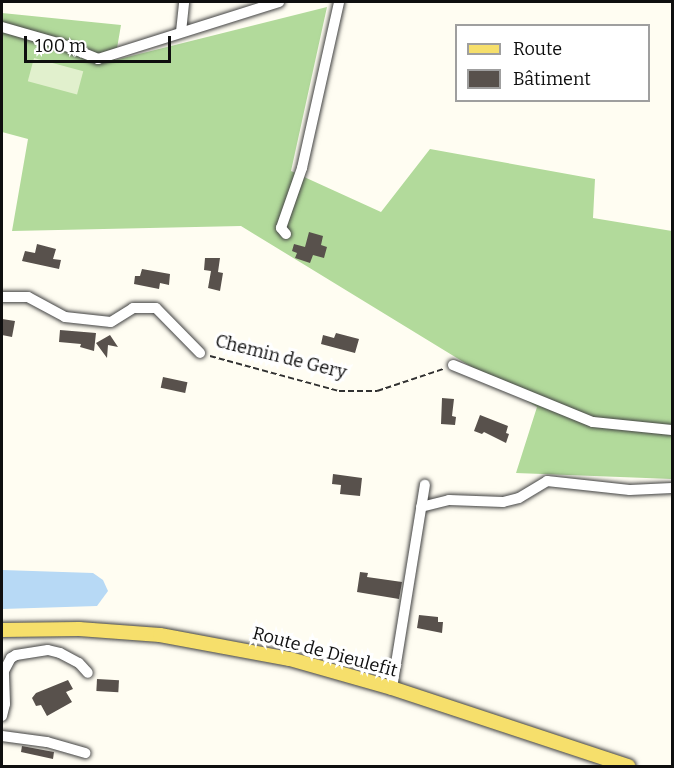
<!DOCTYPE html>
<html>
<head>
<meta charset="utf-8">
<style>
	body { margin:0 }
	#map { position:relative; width:674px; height:768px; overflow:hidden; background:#fffdf2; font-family:Bitter,serif }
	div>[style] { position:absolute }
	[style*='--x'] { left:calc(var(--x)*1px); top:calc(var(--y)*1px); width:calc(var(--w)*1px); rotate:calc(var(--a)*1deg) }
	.forest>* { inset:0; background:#b2da9b }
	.pitch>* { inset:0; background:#e1f0cd; transform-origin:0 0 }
	.water>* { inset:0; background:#b7d9f5 }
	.building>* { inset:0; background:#58514c; transform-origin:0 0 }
	.path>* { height:1.5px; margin-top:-0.75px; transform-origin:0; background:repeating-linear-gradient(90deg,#313131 0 6px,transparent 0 9px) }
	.roads { filter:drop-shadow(0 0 2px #424242) drop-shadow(0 0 2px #424242) }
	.minor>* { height:10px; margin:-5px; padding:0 5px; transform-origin:5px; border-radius:5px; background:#fff }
	.major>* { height:14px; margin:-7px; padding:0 7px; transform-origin:7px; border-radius:7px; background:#f6df6b }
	span { translate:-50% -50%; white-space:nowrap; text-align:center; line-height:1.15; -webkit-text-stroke:6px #fff; paint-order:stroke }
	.street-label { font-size:18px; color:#0f0f0f }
	.frame { position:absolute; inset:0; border:3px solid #0f0f0f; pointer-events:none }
	.legend { position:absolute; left:455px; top:24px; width:195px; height:78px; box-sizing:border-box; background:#fff; border:2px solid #9f9f9f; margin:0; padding:8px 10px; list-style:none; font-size:18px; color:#0f0f0f }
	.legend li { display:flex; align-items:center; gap:12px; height:30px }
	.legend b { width:30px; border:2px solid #9f9f9f }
	.scale { position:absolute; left:24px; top:36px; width:147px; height:27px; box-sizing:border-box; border:3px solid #0f0f0f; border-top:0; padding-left:8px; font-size:18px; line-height:21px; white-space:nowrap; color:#0f0f0f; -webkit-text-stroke:4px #fff; paint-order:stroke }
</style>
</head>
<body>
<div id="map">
	<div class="forest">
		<div style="clip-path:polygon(327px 7px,291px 171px,381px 212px,430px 149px,595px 179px,593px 218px,672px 231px,672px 479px,516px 473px,537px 407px,241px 226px,12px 231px,28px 139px,2px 132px,2px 13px,121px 25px,115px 60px)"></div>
	</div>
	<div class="pitch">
		<div style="left:34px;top:58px;width:51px;height:24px;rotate:15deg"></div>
	</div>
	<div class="water">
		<div style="clip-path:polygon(2px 570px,93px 573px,103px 580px,108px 591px,97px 606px,2px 609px)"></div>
	</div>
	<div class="building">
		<div style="clip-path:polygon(309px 232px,323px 236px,321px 245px,327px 247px,324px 258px,313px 255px,310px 263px,295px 258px,297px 253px,292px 251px,294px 244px,305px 247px)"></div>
		<div style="clip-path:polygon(37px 244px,56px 249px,53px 259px,61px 260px,59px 269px,22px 261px,25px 251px,35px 253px)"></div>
		<div style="clip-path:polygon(205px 258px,220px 258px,218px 272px,223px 273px,220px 291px,208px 288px,211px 271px,204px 270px)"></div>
		<div style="clip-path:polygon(142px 269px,170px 274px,169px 285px,160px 283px,159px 289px,134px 284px,135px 276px,140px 276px)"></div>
		<div style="clip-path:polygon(2px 319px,15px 321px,12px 337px,2px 335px)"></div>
		<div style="clip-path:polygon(60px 330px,96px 333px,94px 351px,80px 347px,81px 344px,59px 342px)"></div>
		<div style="clip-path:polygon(336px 333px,359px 339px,355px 353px,321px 344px,323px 335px,334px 338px)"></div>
		<div style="clip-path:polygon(110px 335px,118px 347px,108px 345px,107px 358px,96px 343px)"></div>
		<div style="left:163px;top:377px;width:25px;height:11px;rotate:12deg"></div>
		<div style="clip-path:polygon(442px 398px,454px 399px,452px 416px,456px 417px,455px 425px,441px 424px)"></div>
		<div style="clip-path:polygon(480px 415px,508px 426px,506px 433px,509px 434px,506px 443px,484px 432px,482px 434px,474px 431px)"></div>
		<div style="clip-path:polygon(333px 474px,362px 478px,360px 496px,340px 494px,341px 485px,332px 484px)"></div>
		<div style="clip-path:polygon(360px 572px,368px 573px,367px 577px,402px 582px,399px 599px,357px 592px)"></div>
		<div style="clip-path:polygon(419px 615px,438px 617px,438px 622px,443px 622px,442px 633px,417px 628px)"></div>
		<div style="left:97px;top:679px;width:22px;height:12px;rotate:3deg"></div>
		<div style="clip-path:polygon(68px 680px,73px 689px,66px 692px,72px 702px,47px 716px,41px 705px,36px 706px,32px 698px,36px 693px)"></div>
		<div style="clip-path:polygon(22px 746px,54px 752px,53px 759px,21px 752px)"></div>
	</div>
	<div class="path">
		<div style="--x:210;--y:356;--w:134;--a:15.2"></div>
		<div style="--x:339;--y:391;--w:38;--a:0"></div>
		<div style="--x:377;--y:391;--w:70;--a:-18.4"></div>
	</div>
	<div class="roads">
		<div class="minor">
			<div style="--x:2;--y:27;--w:61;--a:16.1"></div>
			<div style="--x:61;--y:44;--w:40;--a:22"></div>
			<div style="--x:98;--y:59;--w:190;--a:-17.5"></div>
			<div style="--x:181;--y:32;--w:30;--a:-84"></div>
			<div style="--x:286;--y:234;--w:8;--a:-130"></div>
			<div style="--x:281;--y:228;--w:64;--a:-70.7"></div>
			<div style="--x:302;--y:168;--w:170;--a:-77.4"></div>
			<div style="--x:2;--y:297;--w:26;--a:0"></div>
			<div style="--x:28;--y:297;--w:42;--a:28.4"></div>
			<div style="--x:65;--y:317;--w:46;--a:6.2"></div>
			<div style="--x:111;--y:322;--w:26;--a:-32"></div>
			<div style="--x:133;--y:308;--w:23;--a:0"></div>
			<div style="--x:156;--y:308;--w:63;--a:45.6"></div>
			<div style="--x:453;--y:365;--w:151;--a:22.2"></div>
			<div style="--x:593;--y:422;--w:79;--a:5.8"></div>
			<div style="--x:421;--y:507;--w:29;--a:-14"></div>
			<div style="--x:449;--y:500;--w:54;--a:2.1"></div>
			<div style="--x:503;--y:502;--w:16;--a:-14"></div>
			<div style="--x:519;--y:498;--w:33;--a:-31"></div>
			<div style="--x:547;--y:481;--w:83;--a:6.2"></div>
			<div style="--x:630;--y:490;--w:42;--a:-2.7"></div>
			<div style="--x:392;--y:688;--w:206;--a:-80.8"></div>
			<div style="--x:2;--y:716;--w:12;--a:-76"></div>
			<div style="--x:5;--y:704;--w:33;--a:-92"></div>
			<div style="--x:4;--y:671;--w:15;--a:-62"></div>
			<div style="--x:11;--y:658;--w:6;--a:-31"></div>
			<div style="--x:16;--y:655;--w:32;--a:-9"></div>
			<div style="--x:48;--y:650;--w:12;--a:14"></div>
			<div style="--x:60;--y:653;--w:21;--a:28"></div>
			<div style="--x:79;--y:663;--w:13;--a:48"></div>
			<div style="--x:2;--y:736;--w:45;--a:7.6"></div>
			<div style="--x:47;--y:742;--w:40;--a:16"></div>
		</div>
		<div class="major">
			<div style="--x:2;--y:630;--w:77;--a:-0.7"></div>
			<div style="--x:79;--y:629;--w:81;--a:4.2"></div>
			<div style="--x:160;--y:635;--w:132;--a:10.5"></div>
			<div style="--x:290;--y:659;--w:106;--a:15.9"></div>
			<div style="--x:392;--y:688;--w:249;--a:18.3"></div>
		</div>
	</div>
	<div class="street-label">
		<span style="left:281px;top:357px;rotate:14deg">Chemin de Gery</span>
		<span style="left:325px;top:652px;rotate:15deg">Route de Dieulefit</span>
	</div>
	<div class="frame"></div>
	<ul class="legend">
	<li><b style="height:8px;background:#f6df6b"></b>Route</li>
	<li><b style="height:16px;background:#58514c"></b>Bâtiment</li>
	</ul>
	<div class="scale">100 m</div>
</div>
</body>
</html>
